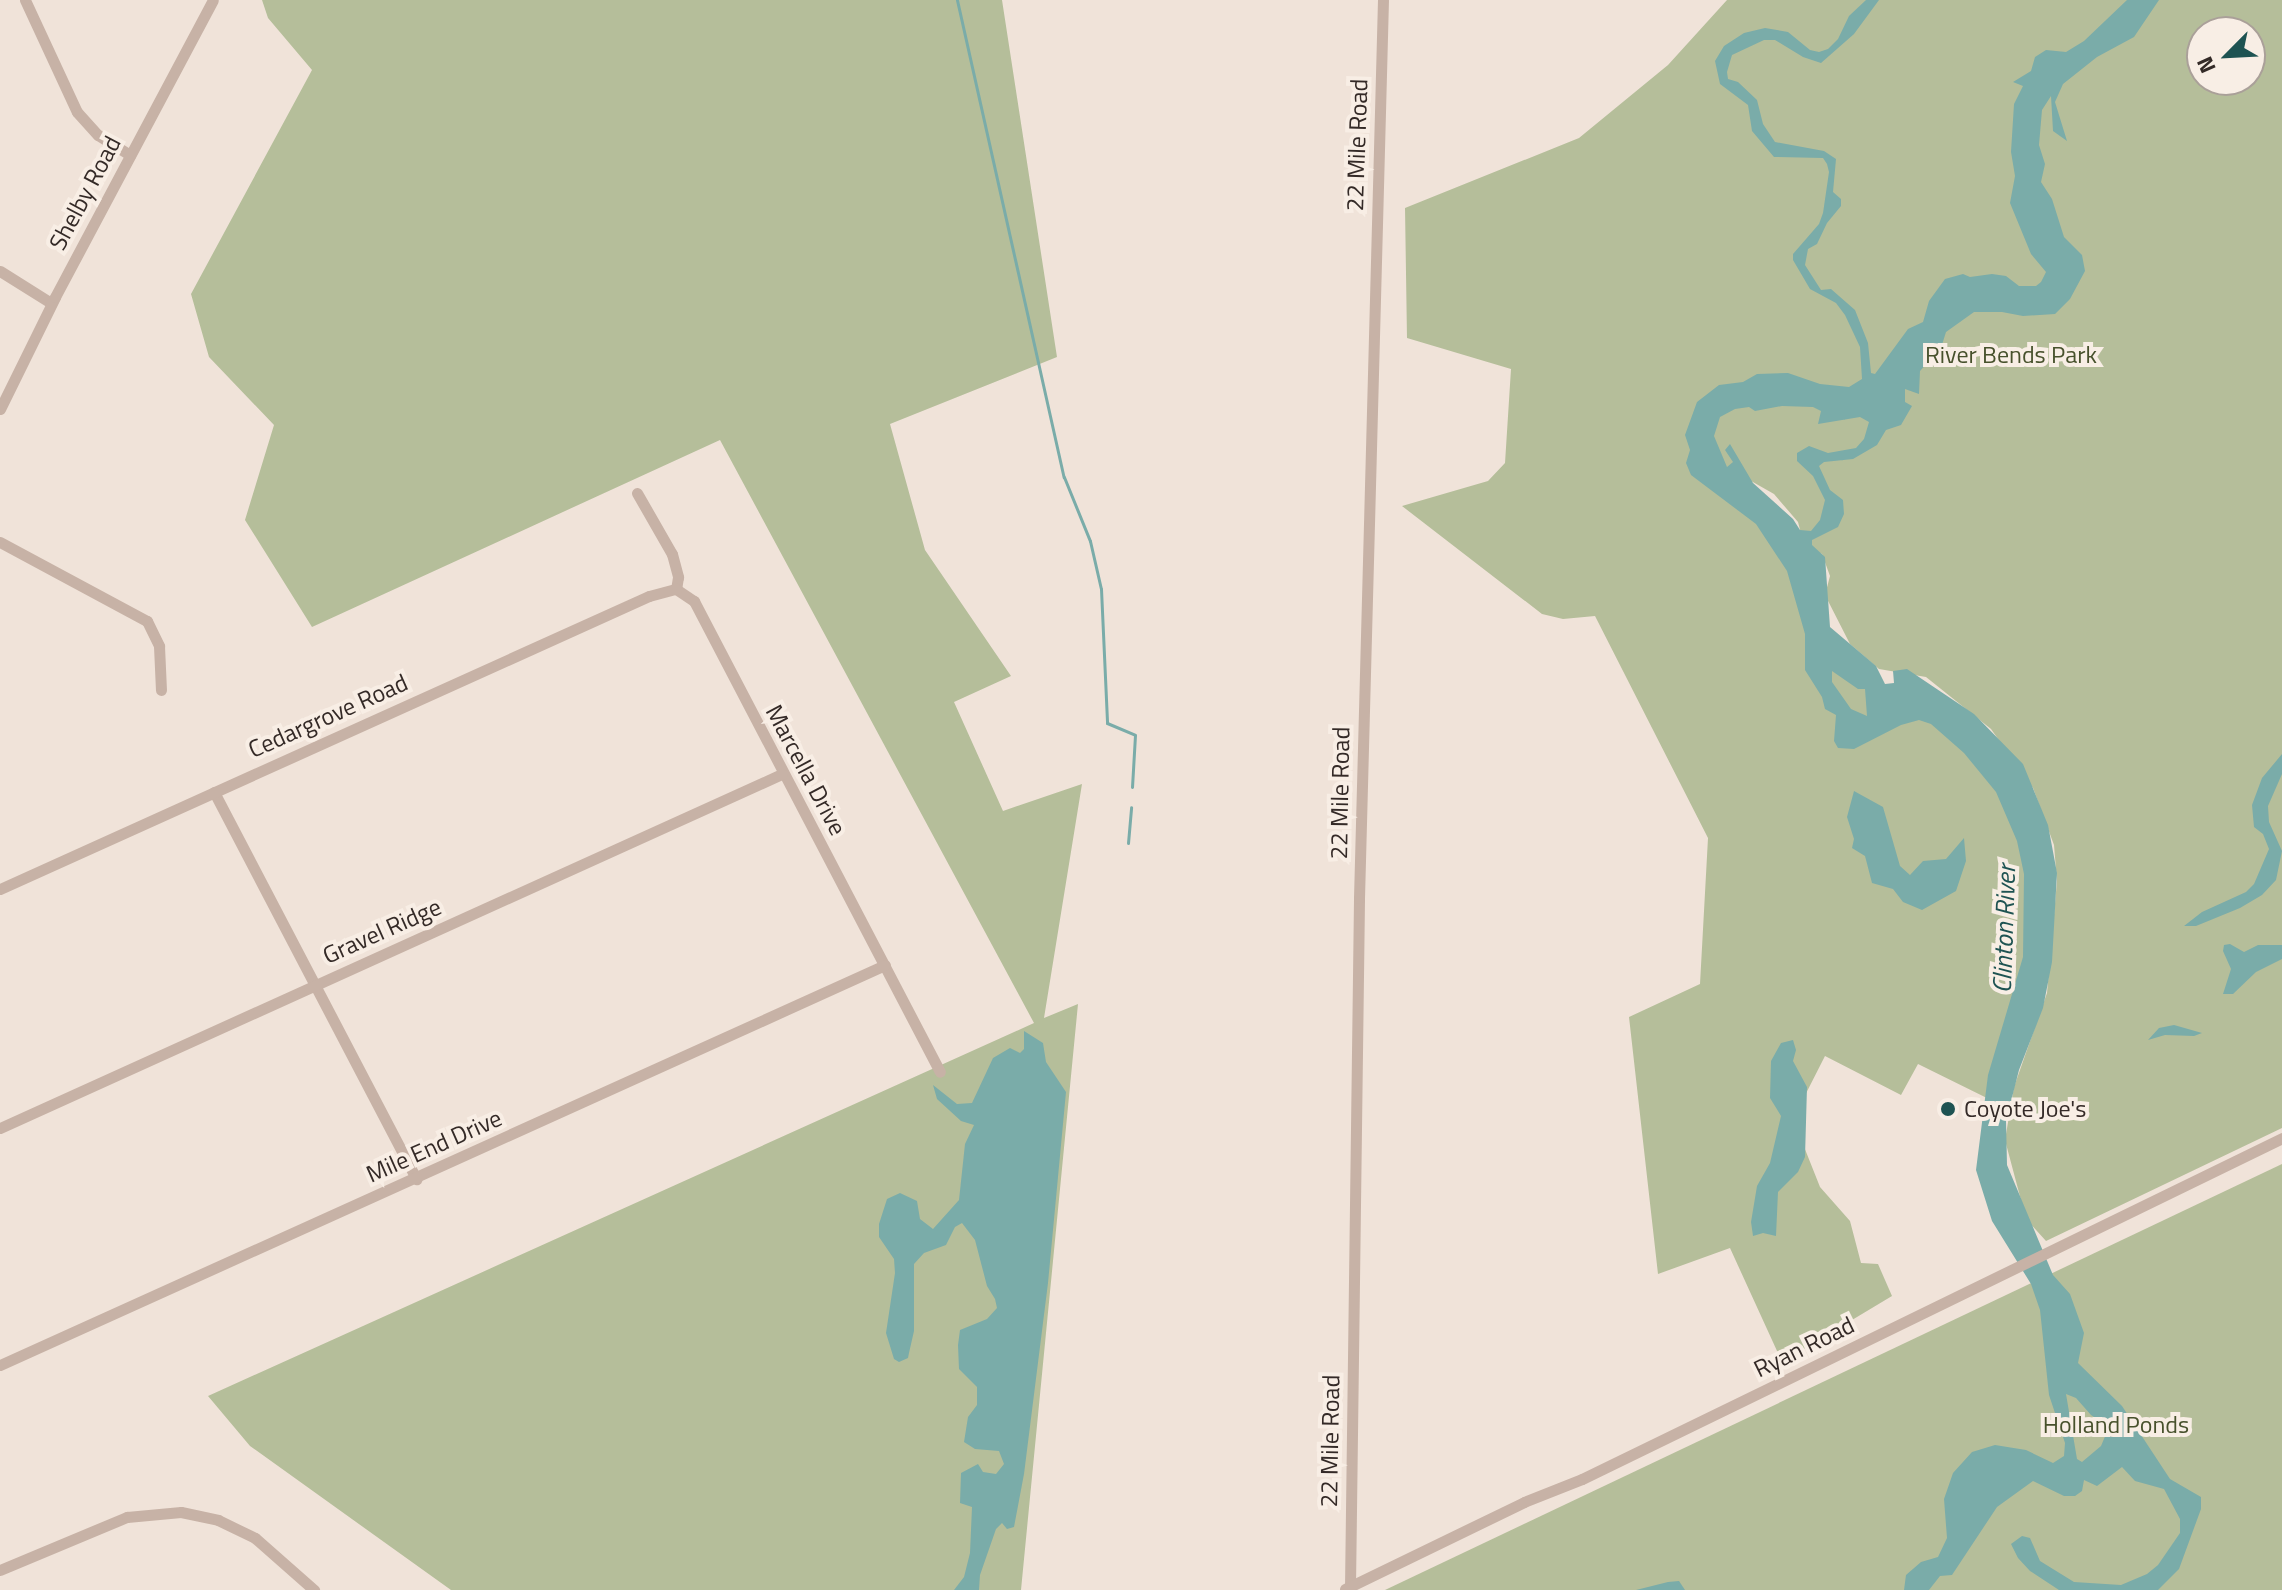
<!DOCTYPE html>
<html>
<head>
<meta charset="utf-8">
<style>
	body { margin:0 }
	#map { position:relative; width:2282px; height:1590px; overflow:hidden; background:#f0e3d9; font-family:"Titillium Web",sans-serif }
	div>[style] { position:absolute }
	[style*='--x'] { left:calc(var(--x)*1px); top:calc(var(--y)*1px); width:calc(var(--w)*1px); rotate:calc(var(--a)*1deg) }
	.green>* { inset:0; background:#b5be9a }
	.water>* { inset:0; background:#7aaca9 }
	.stream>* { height:3px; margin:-1.5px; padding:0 1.5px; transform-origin:1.5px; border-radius:1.5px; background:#7aaca9 }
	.minor>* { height:11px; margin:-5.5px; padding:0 5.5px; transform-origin:5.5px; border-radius:5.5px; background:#c7b2a6 }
	.dots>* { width:22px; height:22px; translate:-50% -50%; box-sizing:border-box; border:4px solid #f8eee5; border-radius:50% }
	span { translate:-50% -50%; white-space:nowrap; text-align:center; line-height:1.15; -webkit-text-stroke:8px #f8eee5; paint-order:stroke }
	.street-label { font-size:24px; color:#342a27 }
	.park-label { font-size:24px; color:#47512c }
	.poi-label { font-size:24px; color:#342a27 }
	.left { translate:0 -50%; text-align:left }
	.water-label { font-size:26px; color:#1e5352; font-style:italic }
	.north { position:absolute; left:2186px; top:16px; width:80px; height:80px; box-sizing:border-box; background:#f8eee5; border:2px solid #aaa099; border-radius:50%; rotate:246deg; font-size:22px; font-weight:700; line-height:32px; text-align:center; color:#342a27 }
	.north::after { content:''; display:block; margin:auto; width:28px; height:36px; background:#1e5352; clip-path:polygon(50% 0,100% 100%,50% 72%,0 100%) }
</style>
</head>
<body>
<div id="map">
	<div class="green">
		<div style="clip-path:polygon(262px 0,1002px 0,1057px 357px,890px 424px,925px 550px,1011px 676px,954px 702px,1003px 811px,1082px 784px,1044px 1018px,1078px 1004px,1021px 1590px,451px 1590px,250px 1446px,208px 1396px,1034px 1023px,720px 440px,312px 627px,245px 520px,274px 425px,209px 357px,191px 294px,312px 70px,268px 18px)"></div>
		<div style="clip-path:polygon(evenodd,1727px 0,2282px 0,2282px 1128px,2046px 1241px,2026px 1219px,2005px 1140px,2014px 1087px,2047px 993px,2057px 881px,2054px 845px,2033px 788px,1991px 729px,1926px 677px,1879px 669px,1850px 644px,1825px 595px,1830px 576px,1822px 554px,1805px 547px,1838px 656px,1974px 740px,2035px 833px,2037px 961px,1997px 1103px,1918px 1064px,1901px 1095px,1825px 1056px,1793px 1119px,1820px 1187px,1850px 1221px,1861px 1263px,1878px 1264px,1892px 1296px,1782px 1362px,1730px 1248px,1658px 1274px,1629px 1017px,1700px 984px,1708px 838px,1595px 616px,1563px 619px,1542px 614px,1402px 506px,1488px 481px,1505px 463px,1511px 369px,1407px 338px,1405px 208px,1579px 138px,1668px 65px,1727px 0,2202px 32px,2250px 32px,2250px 80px,2202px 80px,2202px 32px,1727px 0,1714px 460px,1774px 494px,1798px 522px,1804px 545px,1714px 460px)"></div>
		<div style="clip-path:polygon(2282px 1164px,2282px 1590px,1385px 1590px)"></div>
	</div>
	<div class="water">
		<div style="clip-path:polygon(evenodd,1866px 0,1879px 0,1854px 34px,1821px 63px,1803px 57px,1775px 40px,1764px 40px,1732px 55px,1727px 72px,1728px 79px,1738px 82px,1757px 100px,1763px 124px,1775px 142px,1824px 151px,1836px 159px,1833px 192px,1841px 199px,1841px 206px,1827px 223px,1817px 244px,1808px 249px,1805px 265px,1821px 290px,1831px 289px,1855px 310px,1868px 343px,1871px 373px,1875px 374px,1908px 329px,1923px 322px,1929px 301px,1945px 279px,1963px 274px,1970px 277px,1992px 274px,2006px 276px,2019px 286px,2036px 286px,2041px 282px,2046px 272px,2031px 254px,2010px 203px,2015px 176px,2011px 152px,2014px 104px,2023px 86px,2013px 82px,2031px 71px,2035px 57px,2046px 50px,2066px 52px,2084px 41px,2127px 0,2159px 0,2134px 37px,2097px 57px,2063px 84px,2055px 102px,2067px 141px,2053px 131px,2051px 96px,2042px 110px,2039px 145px,2045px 164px,2041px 182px,2052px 199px,2064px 237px,2082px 255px,2085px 271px,2070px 299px,2055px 314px,2023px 316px,2002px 312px,1974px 312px,1946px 332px,1941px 348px,1920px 371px,1919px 394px,1905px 389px,1905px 402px,1912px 406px,1901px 425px,1886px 430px,1877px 445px,1853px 459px,1824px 462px,1819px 466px,1830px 490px,1843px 500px,1844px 514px,1838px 527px,1812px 540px,1812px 545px,1825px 557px,1830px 627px,1876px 666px,1885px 684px,1894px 683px,1893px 671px,1907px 669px,1974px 714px,2023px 764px,2048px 825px,2057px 873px,2052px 962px,2043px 1008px,2019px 1070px,2006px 1121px,2007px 1165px,2053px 1275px,2070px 1294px,2084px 1333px,2078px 1363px,2122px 1406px,2170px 1479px,2201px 1497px,2201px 1509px,2179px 1569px,2158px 1590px,2059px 1590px,2030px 1571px,2018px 1558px,2011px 1544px,2022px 1536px,2030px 1538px,2040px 1561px,2074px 1582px,2121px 1585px,2147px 1574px,2158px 1565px,2180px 1533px,2180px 1519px,2164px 1489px,2135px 1481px,2122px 1467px,2097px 1486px,2084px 1480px,2082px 1491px,2075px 1496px,2064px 1496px,2033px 1481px,1997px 1507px,1952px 1575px,1940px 1576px,1929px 1590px,1904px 1590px,1906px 1575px,1921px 1562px,1938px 1557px,1947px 1538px,1944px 1499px,1953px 1473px,1972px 1452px,1995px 1445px,2026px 1450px,2053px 1463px,2064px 1456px,2065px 1443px,2049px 1395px,2040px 1310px,2031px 1284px,1992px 1221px,1976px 1170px,1988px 1075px,2023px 957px,2024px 874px,2017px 841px,1996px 792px,1964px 753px,1931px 724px,1919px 720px,1901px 725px,1854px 749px,1838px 748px,1834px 741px,1836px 715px,1825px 709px,1822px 697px,1805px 670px,1805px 634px,1787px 571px,1756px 524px,1691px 475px,1686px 463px,1690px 450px,1685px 435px,1697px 402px,1719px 385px,1743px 382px,1757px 374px,1788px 373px,1820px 384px,1849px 387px,1862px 379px,1860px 347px,1845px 315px,1836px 303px,1810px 289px,1793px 260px,1793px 254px,1819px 224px,1823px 213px,1829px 172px,1827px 164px,1823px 158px,1774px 157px,1752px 131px,1748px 105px,1720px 84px,1715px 61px,1724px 46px,1744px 33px,1765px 28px,1788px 32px,1810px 50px,1819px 52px,1828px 49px,1838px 39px,1849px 16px,1866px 0,1782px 406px,1813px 407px,1821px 411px,1818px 424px,1860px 417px,1869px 422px,1864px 439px,1856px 448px,1828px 453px,1809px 446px,1797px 453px,1797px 461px,1813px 476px,1825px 500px,1820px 520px,1811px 531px,1800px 530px,1793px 519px,1753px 483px,1730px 444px,1725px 450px,1733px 462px,1727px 467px,1714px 436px,1720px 417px,1735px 409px,1749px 407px,1755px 411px,1782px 406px,1866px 0,1832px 671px,1858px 689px,1865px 689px,1867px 716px,1851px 709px,1832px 682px,1832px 671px,1866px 0,2066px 1394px,2076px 1398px,2091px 1415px,2109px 1427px,2101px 1446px,2082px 1462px,2077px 1459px,2066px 1394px)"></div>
		<div style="clip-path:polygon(2282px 754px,2282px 774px,2268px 806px,2269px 822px,2282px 851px,2276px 880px,2262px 895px,2240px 908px,2196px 926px,2184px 926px,2202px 912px,2246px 892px,2254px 884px,2269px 849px,2263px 834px,2254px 827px,2252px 805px,2262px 778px)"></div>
		<div style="clip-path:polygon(1854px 791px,1883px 807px,1900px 866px,1910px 875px,1923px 861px,1946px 859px,1964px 838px,1966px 861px,1956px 891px,1922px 910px,1903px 902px,1893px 889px,1872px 883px,1865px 856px,1852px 848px,1854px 839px,1847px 817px)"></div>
		<div style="clip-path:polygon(2230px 944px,2244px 952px,2258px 945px,2282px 945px,2282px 959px,2256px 972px,2233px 994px,2223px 994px,2231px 969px,2223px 951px,2224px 945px)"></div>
		<div style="clip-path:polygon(2174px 1025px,2202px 1033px,2194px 1036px,2165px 1035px,2148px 1040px,2159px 1028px)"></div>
		<div style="clip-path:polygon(1024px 1031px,1043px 1043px,1046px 1062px,1066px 1092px,1048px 1283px,1024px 1474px,1014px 1527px,1007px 1529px,1002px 1523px,996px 1529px,980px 1575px,979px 1590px,954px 1590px,964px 1577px,970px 1553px,972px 1507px,960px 1503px,961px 1473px,978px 1464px,983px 1472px,996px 1474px,1004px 1464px,999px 1451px,975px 1449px,964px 1442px,968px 1417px,977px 1405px,977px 1387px,959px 1369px,958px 1345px,960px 1330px,987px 1319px,997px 1308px,995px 1299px,987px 1286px,975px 1240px,962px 1223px,955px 1227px,946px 1245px,924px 1253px,914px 1264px,914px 1331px,909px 1353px,908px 1358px,899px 1362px,894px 1359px,886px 1333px,895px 1273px,894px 1259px,879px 1237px,879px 1224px,887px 1199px,900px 1193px,917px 1201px,920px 1219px,933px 1229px,959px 1200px,965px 1144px,974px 1125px,961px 1121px,937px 1099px,933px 1085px,957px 1104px,972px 1103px,993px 1058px,1010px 1048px,1020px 1053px,1024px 1049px)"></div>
		<div style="clip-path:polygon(1793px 1040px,1796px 1050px,1793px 1061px,1807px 1087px,1805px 1157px,1798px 1172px,1778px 1192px,1776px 1236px,1763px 1233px,1753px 1236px,1751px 1222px,1757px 1186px,1770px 1163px,1781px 1116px,1770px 1098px,1771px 1061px,1781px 1043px)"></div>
		<div style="clip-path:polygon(1679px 1581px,1685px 1590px,1636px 1590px,1668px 1582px)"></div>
	</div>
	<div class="stream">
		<div style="--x:957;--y:0;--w:489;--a:77.4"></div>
		<div style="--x:1064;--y:477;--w:69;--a:67.9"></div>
		<div style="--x:1090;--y:541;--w:49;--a:77.1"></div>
		<div style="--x:1101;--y:589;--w:134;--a:87.4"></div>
		<div style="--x:1107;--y:723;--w:30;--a:23"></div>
		<div style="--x:1135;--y:735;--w:52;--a:93.3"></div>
		<div style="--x:1128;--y:843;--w:36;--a:-85"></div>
	</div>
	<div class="minor">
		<div style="--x:25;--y:0;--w:123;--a:65.1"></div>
		<div style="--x:77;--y:112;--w:31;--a:48"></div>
		<div style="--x:98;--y:135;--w:38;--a:32"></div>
		<div style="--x:0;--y:271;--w:60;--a:32.1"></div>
		<div style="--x:0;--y:409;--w:125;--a:-63.8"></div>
		<div style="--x:55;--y:297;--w:336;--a:-62"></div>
		<div style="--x:637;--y:493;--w:70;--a:60.2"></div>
		<div style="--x:672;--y:554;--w:24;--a:75"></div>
		<div style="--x:678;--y:577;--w:12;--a:99"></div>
		<div style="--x:0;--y:542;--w:167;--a:28.3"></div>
		<div style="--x:147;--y:621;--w:28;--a:64"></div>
		<div style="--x:159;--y:646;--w:44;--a:87.4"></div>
		<div style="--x:676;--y:589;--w:22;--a:34"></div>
		<div style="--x:694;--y:601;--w:531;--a:62.42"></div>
		<div style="--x:214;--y:792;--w:437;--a:62.4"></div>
		<div style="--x:0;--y:889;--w:712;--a:-24.3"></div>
		<div style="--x:649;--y:596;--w:28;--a:-15"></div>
		<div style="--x:0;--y:1128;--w:858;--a:-24.36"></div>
		<div style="--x:0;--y:1365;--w:971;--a:-24.32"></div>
		<div style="--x:0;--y:1570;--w:138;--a:-22.7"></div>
		<div style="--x:127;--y:1517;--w:54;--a:-5.3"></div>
		<div style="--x:181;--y:1512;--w:38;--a:12"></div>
		<div style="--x:218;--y:1520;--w:41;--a:25.9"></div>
		<div style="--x:255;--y:1538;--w:79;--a:41.4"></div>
		<div style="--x:1350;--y:1587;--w:689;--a:-89.25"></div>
		<div style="--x:1359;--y:898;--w:898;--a:-88.47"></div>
		<div style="--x:1345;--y:1589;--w:199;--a:-25.9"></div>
		<div style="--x:1524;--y:1502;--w:62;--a:-21.6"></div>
		<div style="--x:1582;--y:1479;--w:779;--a:-25.97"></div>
	</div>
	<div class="dots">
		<div style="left:1948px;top:1109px;background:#1e5352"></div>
	</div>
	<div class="street-label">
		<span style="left:1357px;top:145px;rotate:-88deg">22 Mile Road</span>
		<span style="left:85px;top:193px;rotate:-62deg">Shelby Road</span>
		<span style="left:328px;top:716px;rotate:-24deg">Cedargrove Road</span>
		<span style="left:806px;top:770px;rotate:62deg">Marcella Drive</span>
		<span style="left:1340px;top:793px;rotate:-89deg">22 Mile Road</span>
		<span style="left:382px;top:931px;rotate:-24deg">Gravel Ridge</span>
		<span style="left:434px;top:1146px;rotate:-24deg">Mile End Drive</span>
		<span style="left:1804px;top:1347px;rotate:-26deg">Ryan Road</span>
		<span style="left:1330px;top:1441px;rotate:-89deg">22 Mile Road</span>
	</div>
	<div class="park-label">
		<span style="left:2011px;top:355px">River Bends Park</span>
		<span style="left:2116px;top:1425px">Holland Ponds</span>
	</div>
	<div class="poi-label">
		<span class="left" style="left:1964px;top:1109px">Coyote Joe's</span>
	</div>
	<div class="water-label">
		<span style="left:2004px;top:929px;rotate:-88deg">Clinton River</span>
	</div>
	<div class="north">N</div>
</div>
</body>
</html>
